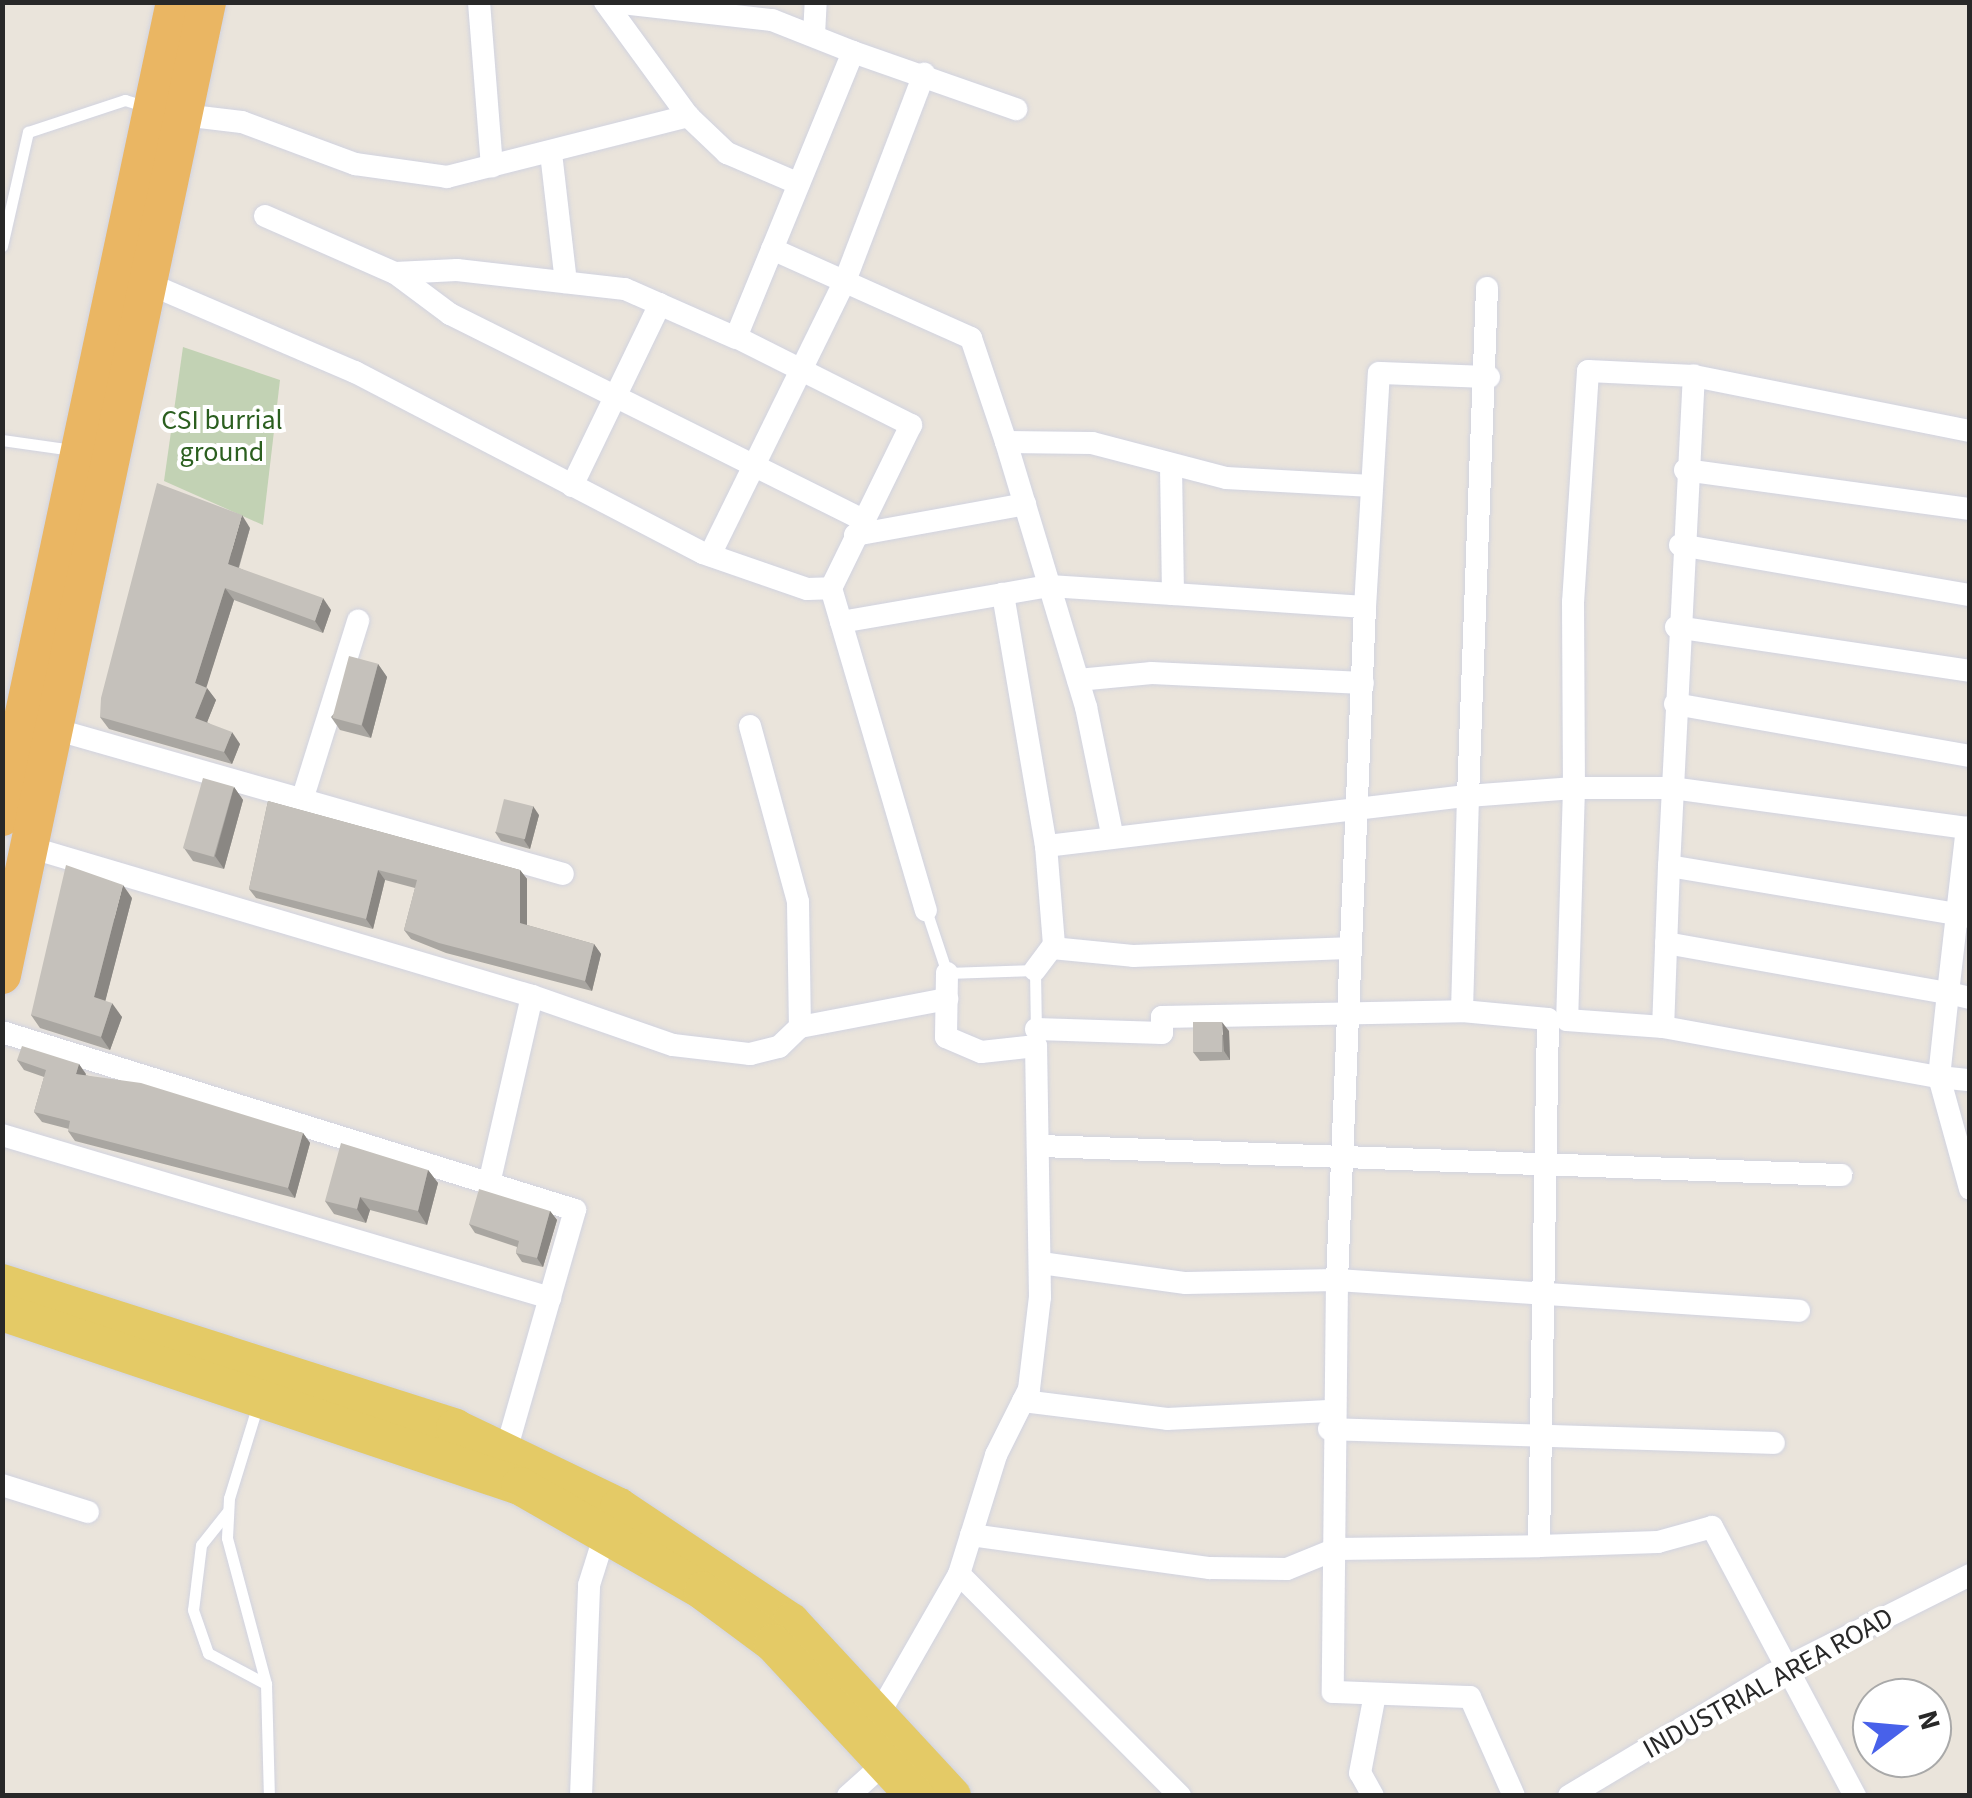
<!DOCTYPE html>
<html>
<head>
<meta charset="utf-8">
<style>
	body { margin:0 }
	#map { position:relative; width:1972px; height:1798px; overflow:hidden; background:#eae4db; font-family:"Source Sans 3",sans-serif }
	div>[style] { position:absolute }
	[style*='--x'] { left:calc(var(--x)*1px); top:calc(var(--y)*1px); width:calc(var(--w)*1px); rotate:calc(var(--a)*1deg) }
	.cemetery>* { inset:0; background:#c2d2b4 }
	.roads { filter:drop-shadow(0 0 2px #d1d3e0) drop-shadow(0 0 2px #d1d3e0) }
	.service>* { height:11px; margin:-5.5px; padding:0 5.5px; transform-origin:5.5px; border-radius:5.5px; background:#fff }
	.minor>* { height:22px; margin:-11px; padding:0 11px; transform-origin:11px; border-radius:11px; background:#fff }
	.primary>* { height:38px; margin:-19px; padding:0 19px; transform-origin:19px; border-radius:19px; background:#e4ca66 }
	.trunk>* { height:38px; margin:-19px; padding:0 19px; transform-origin:19px; border-radius:19px; background:#eab663 }
	.wall>* { inset:0; background:#a9a6a1 }
	.shaded-wall>* { inset:0; background:#8a8783 }
	.building>* { inset:0; background:#c5c1bb; transform-origin:0 0 }
	span { translate:-50% -50%; white-space:nowrap; text-align:center; line-height:1.15; -webkit-text-stroke:8px #fff; paint-order:stroke }
	.park-label { font-size:28px; color:#2b5f1f }
	.street-label { font-size:28px; color:#282828 }
	.frame { position:absolute; inset:0; border:5px solid #282828; pointer-events:none }
	.north { position:absolute; left:1852px; top:1678px; width:100px; height:100px; box-sizing:border-box; background:#fff; border:2px solid #a9a9a9; border-radius:50%; rotate:74deg; font-size:28px; font-weight:700; line-height:40px; text-align:center; color:#282828 }
	.north::after { content:''; display:block; margin:auto; width:35px; height:45px; background:#4861ea; clip-path:polygon(50% 0,100% 100%,50% 72%,0 100%) }
</style>
</head>
<body>
<div id="map">
	<div class="cemetery">
		<div style="clip-path:polygon(183px 347px,280px 380px,263px 525px,164px 481px)"></div>
	</div>
	<div class="roads">
		<div class="service">
			<div style="--x:2;--y:246;--w:117;--a:-77.2"></div>
			<div style="--x:28;--y:132;--w:102;--a:-18.3"></div>
			<div style="--x:125;--y:100;--w:21;--a:17"></div>
			<div style="--x:2;--y:440;--w:71;--a:8.1"></div>
			<div style="--x:926;--y:910;--w:66;--a:71.6"></div>
			<div style="--x:947;--y:973;--w:88;--a:-2"></div>
			<div style="--x:1035;--y:970;--w:62;--a:89.1"></div>
			<div style="--x:258;--y:1404;--w:98;--a:107.1"></div>
			<div style="--x:229;--y:1498;--w:40;--a:92.9"></div>
			<div style="--x:227;--y:1538;--w:151;--a:75"></div>
			<div style="--x:266;--y:1684;--w:112;--a:88.5"></div>
			<div style="--x:228;--y:1511;--w:43;--a:128.5"></div>
			<div style="--x:201;--y:1545;--w:65;--a:97"></div>
			<div style="--x:193;--y:1610;--w:46;--a:70.8"></div>
			<div style="--x:208;--y:1653;--w:66;--a:28.1"></div>
		</div>
		<div class="minor">
			<div style="--x:479;--y:2;--w:165;--a:85.5"></div>
			<div style="--x:613;--y:2;--w:160;--a:6.5"></div>
			<div style="--x:772;--y:20;--w:87;--a:21.6"></div>
			<div style="--x:853;--y:52;--w:308;--a:112.3"></div>
			<div style="--x:736;--y:337;--w:196;--a:26.7"></div>
			<div style="--x:911;--y:425;--w:182;--a:116.1"></div>
			<div style="--x:831;--y:588;--w:336;--a:73.6"></div>
			<div style="--x:814;--y:35;--w:33;--a:-87"></div>
			<div style="--x:853;--y:52;--w:173;--a:19.3"></div>
			<div style="--x:183;--y:115;--w:59;--a:6.8"></div>
			<div style="--x:242;--y:122;--w:121;--a:20.4"></div>
			<div style="--x:355;--y:164;--w:93;--a:8"></div>
			<div style="--x:447;--y:177;--w:249;--a:-14.2"></div>
			<div style="--x:688;--y:116;--w:141;--a:-126.1"></div>
			<div style="--x:688;--y:116;--w:54;--a:43.5"></div>
			<div style="--x:727;--y:153;--w:78;--a:23.3"></div>
			<div style="--x:551;--y:153;--w:130;--a:83.4"></div>
			<div style="--x:265;--y:216;--w:142;--a:23.7"></div>
			<div style="--x:395;--y:273;--w:62;--a:-2.8"></div>
			<div style="--x:457;--y:270;--w:169;--a:6.5"></div>
			<div style="--x:625;--y:289;--w:121;--a:23.8"></div>
			<div style="--x:772;--y:249;--w:218;--a:24.1"></div>
			<div style="--x:971;--y:338;--w:110;--a:71.4"></div>
			<div style="--x:1006;--y:442;--w:86;--a:0.7"></div>
			<div style="--x:1092;--y:443;--w:138;--a:14.6"></div>
			<div style="--x:1226;--y:478;--w:146;--a:3.1"></div>
			<div style="--x:395;--y:273;--w:69;--a:36.7"></div>
			<div style="--x:450;--y:314;--w:460;--a:26.5"></div>
			<div style="--x:147;--y:283;--w:226;--a:23.2"></div>
			<div style="--x:355;--y:372;--w:392;--a:27.5"></div>
			<div style="--x:703;--y:553;--w:110;--a:19.1"></div>
			<div style="--x:807;--y:589;--w:24;--a:-2"></div>
			<div style="--x:1487;--y:288;--w:508;--a:92.14"></div>
			<div style="--x:1468;--y:796;--w:106;--a:-4.3"></div>
			<div style="--x:1574;--y:788;--w:99;--a:0"></div>
			<div style="--x:1673;--y:788;--w:413;--a:-87.1"></div>
			<div style="--x:1694;--y:376;--w:106;--a:-177.3"></div>
			<div style="--x:1588;--y:371;--w:231;--a:93.7"></div>
			<div style="--x:1573;--y:602;--w:186;--a:89.7"></div>
			<div style="--x:1574;--y:788;--w:232;--a:91.7"></div>
			<div style="--x:1567;--y:1020;--w:96;--a:4.2"></div>
			<div style="--x:1694;--y:376;--w:281;--a:11.3"></div>
			<div style="--x:1006;--y:442;--w:277;--a:73.2"></div>
			<div style="--x:1086;--y:707;--w:130;--a:78.4"></div>
			<div style="--x:1685;--y:470;--w:288;--a:7.8"></div>
			<div style="--x:572;--y:486;--w:202;--a:-64.2"></div>
			<div style="--x:855;--y:535;--w:173;--a:-10.3"></div>
			<div style="--x:1680;--y:545;--w:294;--a:9.8"></div>
			<div style="--x:710;--y:555;--w:305;--a:-63.8"></div>
			<div style="--x:845;--y:281;--w:222;--a:-69.1"></div>
			<div style="--x:1173;--y:594;--w:192;--a:3.9"></div>
			<div style="--x:1365;--y:607;--w:674;--a:92.38"></div>
			<div style="--x:1337;--y:1280;--w:463;--a:3.8"></div>
			<div style="--x:1365;--y:607;--w:234;--a:-86.6"></div>
			<div style="--x:1379;--y:373;--w:110;--a:2.1"></div>
			<div style="--x:841;--y:622;--w:164;--a:-9.8"></div>
			<div style="--x:1676;--y:627;--w:297;--a:8.5"></div>
			<div style="--x:1078;--y:680;--w:74;--a:-5.4"></div>
			<div style="--x:1152;--y:673;--w:211;--a:2.7"></div>
			<div style="--x:1675;--y:704;--w:300;--a:10"></div>
			<div style="--x:750;--y:726;--w:182;--a:74.7"></div>
			<div style="--x:798;--y:902;--w:125;--a:89.1"></div>
			<div style="--x:800;--y:1027;--w:150;--a:-10.8"></div>
			<div style="--x:54;--y:729;--w:529;--a:15.9"></div>
			<div style="--x:302;--y:800;--w:188;--a:-72.6"></div>
			<div style="--x:1046;--y:846;--w:256;--a:-99.7"></div>
			<div style="--x:1003;--y:594;--w:47;--a:-9.9"></div>
			<div style="--x:1049;--y:586;--w:124;--a:3.7"></div>
			<div style="--x:1173;--y:594;--w:129;--a:-90.9"></div>
			<div style="--x:29;--y:847;--w:525;--a:16.5"></div>
			<div style="--x:532;--y:996;--w:192;--a:102.9"></div>
			<div style="--x:1669;--y:866;--w:292;--a:9.5"></div>
			<div style="--x:1957;--y:914;--w:87;--a:-83.4"></div>
			<div style="--x:1967;--y:828;--w:297;--a:-172.3"></div>
			<div style="--x:1673;--y:788;--w:78;--a:92.9"></div>
			<div style="--x:1669;--y:866;--w:161;--a:92.1"></div>
			<div style="--x:1663;--y:1027;--w:280;--a:10.3"></div>
			<div style="--x:1939;--y:1077;--w:116;--a:74.5"></div>
			<div style="--x:1666;--y:943;--w:286;--a:10.1"></div>
			<div style="--x:1948;--y:993;--w:80;--a:-83.5"></div>
			<div style="--x:1957;--y:914;--w:13;--a:13"></div>
			<div style="--x:1052;--y:948;--w:81;--a:5.6"></div>
			<div style="--x:1133;--y:956;--w:215;--a:-2.1"></div>
			<div style="--x:1035;--y:970;--w:31;--a:-53"></div>
			<div style="--x:1054;--y:945;--w:99;--a:-94.6"></div>
			<div style="--x:1046;--y:846;--w:425;--a:-6.8"></div>
			<div style="--x:1468;--y:796;--w:215;--a:91.6"></div>
			<div style="--x:532;--y:996;--w:149;--a:19.2"></div>
			<div style="--x:673;--y:1045;--w:78;--a:6.7"></div>
			<div style="--x:750;--y:1054;--w:30;--a:-14"></div>
			<div style="--x:779;--y:1047;--w:29;--a:-44"></div>
			<div style="--x:1970;--y:998;--w:23;--a:-167"></div>
			<div style="--x:1948;--y:993;--w:84;--a:96.1"></div>
			<div style="--x:1939;--y:1077;--w:31;--a:6"></div>
			<div style="--x:1036;--y:1029;--w:126;--a:1.8"></div>
			<div style="--x:1162;--y:1033;--w:16;--a:-90"></div>
			<div style="--x:1162;--y:1017;--w:300;--a:-1.1"></div>
			<div style="--x:1462;--y:1011;--w:86;--a:5.3"></div>
			<div style="--x:1548;--y:1019;--w:527;--a:90.98"></div>
			<div style="--x:1539;--y:1546;--w:119;--a:-1.9"></div>
			<div style="--x:1658;--y:1542;--w:56;--a:-15.5"></div>
			<div style="--x:1712;--y:1527;--w:305;--a:62"></div>
			<div style="--x:2;--y:1032;--w:600;--a:17.26"></div>
			<div style="--x:575;--y:1210;--w:250;--a:106"></div>
			<div style="--x:2;--y:1135;--w:572;--a:16.56"></div>
			<div style="--x:1041;--y:1146;--w:801;--a:2.08"></div>
			<div style="--x:1041;--y:1263;--w:146;--a:7.9"></div>
			<div style="--x:1186;--y:1283;--w:151;--a:-1.1"></div>
			<div style="--x:1337;--y:1280;--w:412;--a:90.6"></div>
			<div style="--x:1333;--y:1692;--w:137;--a:2.1"></div>
			<div style="--x:1470;--y:1697;--w:108;--a:66"></div>
			<div style="--x:1023;--y:1401;--w:145;--a:7.1"></div>
			<div style="--x:1167;--y:1419;--w:162;--a:-2.8"></div>
			<div style="--x:1329;--y:1429;--w:445;--a:1.8"></div>
			<div style="--x:2;--y:1485;--w:90;--a:17.4"></div>
			<div style="--x:971;--y:1535;--w:241;--a:7.9"></div>
			<div style="--x:1210;--y:1568;--w:77;--a:0.7"></div>
			<div style="--x:1287;--y:1569;--w:53;--a:-22.2"></div>
			<div style="--x:1336;--y:1549;--w:203;--a:-0.8"></div>
			<div style="--x:959;--y:1574;--w:313;--a:45.1"></div>
			<div style="--x:872;--y:1726;--w:175;--a:-60.2"></div>
			<div style="--x:959;--y:1574;--w:125;--a:-72.7"></div>
			<div style="--x:996;--y:1455;--w:74;--a:-63.4"></div>
			<div style="--x:1029;--y:1389;--w:93;--a:-83.2"></div>
			<div style="--x:1040;--y:1297;--w:251;--a:-90.9"></div>
			<div style="--x:1036;--y:1046;--w:55;--a:173.8"></div>
			<div style="--x:981;--y:1052;--w:38;--a:-157"></div>
			<div style="--x:946;--y:1037;--w:64;--a:-89.1"></div>
			<div style="--x:581;--y:1796;--w:211;--a:-87.8"></div>
			<div style="--x:589;--y:1585;--w:60;--a:-72.5"></div>
			<div style="--x:848;--y:1796;--w:51;--a:-41.8"></div>
			<div style="--x:1373;--y:1796;--w:26;--a:-119"></div>
			<div style="--x:1360;--y:1773;--w:80;--a:-79.2"></div>
			<div style="--x:1569;--y:1796;--w:238;--a:-30.9"></div>
			<div style="--x:1773;--y:1674;--w:220;--a:-26.7"></div>
		</div>
		<div class="primary">
			<div style="--x:2;--y:1283;--w:476;--a:17.7"></div>
			<div style="--x:455;--y:1428;--w:182;--a:25.7"></div>
			<div style="--x:619;--y:1507;--w:207;--a:33.8"></div>
			<div style="--x:791;--y:1622;--w:237;--a:47.2"></div>
			<div style="--x:2;--y:1312;--w:546;--a:18.57"></div>
			<div style="--x:520;--y:1486;--w:211;--a:29.8"></div>
			<div style="--x:703;--y:1591;--w:87;--a:36.6"></div>
			<div style="--x:773;--y:1643;--w:209;--a:47.1"></div>
		</div>
		<div class="trunk">
			<div style="--x:2;--y:817;--w:833;--a:-78.02"></div>
			<div style="--x:2;--y:975;--w:994;--a:-78.1"></div>
		</div>
	</div>
	<div class="wall">
		<div style="clip-path:polygon(250px 528px,239px 568px,331px 610px,323px 633px,234px 600px,206px 687px,216px 700px,207px 722px,240px 744px,232px 764px,109px 729px,100px 717px)"></div>
		<div style="clip-path:polygon(378px 664px,387px 677px,371px 738px,340px 730px,331px 717px)"></div>
		<div style="clip-path:polygon(234px 787px,243px 800px,224px 869px,193px 861px,184px 848px)"></div>
		<div style="clip-path:polygon(268px 801px,520px 870px,527px 879px,527px 925px,594px 944px,601px 954px,592px 991px,446px 953px,411px 939px,404px 930px,415px 888px,385px 880px,373px 929px,256px 898px,249px 889px)"></div>
		<div style="clip-path:polygon(539px 815px,530px 849px,501px 841px,495px 832px)"></div>
		<div style="clip-path:polygon(132px 898px,105px 1001px,122px 1017px,110px 1050px,40px 1028px,31px 1015px)"></div>
		<div style="clip-path:polygon(1229px 1031px,1230px 1060px,1200px 1061px,1193px 1052px)"></div>
		<div style="clip-path:polygon(17px 1060px,79px 1064px,85px 1075px,303px 1133px,310px 1143px,295px 1198px,75px 1141px,68px 1131px,69px 1129px,42px 1122px,34px 1112px,44px 1077px,24px 1070px)"></div>
		<div style="clip-path:polygon(428px 1170px,438px 1183px,427px 1225px,370px 1210px,366px 1223px,334px 1214px,325px 1201px)"></div>
		<div style="clip-path:polygon(550px 1211px,557px 1220px,543px 1267px,522px 1262px,516px 1253px,517px 1247px,475px 1233px,469px 1224px)"></div>
	</div>
	<div class="shaded-wall">
		<div style="clip-path:polygon(242px 515px,250px 528px,236px 576px,228px 564px)"></div>
		<div style="clip-path:polygon(225px 588px,234px 600px,204px 695px,195px 683px)"></div>
		<div style="clip-path:polygon(323px 598px,331px 610px,323px 633px,315px 621px)"></div>
		<div style="clip-path:polygon(378px 664px,387px 677px,371px 738px,362px 725px)"></div>
		<div style="clip-path:polygon(207px 688px,216px 700px,204px 730px,195px 718px)"></div>
		<div style="clip-path:polygon(232px 732px,240px 744px,232px 764px,224px 752px)"></div>
		<div style="clip-path:polygon(234px 787px,243px 800px,224px 869px,215px 856px)"></div>
		<div style="clip-path:polygon(533px 806px,539px 815px,530px 849px,524px 840px)"></div>
		<div style="clip-path:polygon(378px 870px,385px 880px,373px 929px,366px 919px)"></div>
		<div style="clip-path:polygon(520px 870px,527px 879px,527px 933px,520px 923px)"></div>
		<div style="clip-path:polygon(123px 885px,132px 898px,103px 1010px,94px 997px)"></div>
		<div style="clip-path:polygon(594px 944px,601px 954px,592px 991px,585px 981px)"></div>
		<div style="clip-path:polygon(112px 1003px,122px 1017px,110px 1050px,101px 1037px)"></div>
		<div style="clip-path:polygon(1222px 1022px,1229px 1031px,1230px 1060px,1224px 1051px)"></div>
		<div style="clip-path:polygon(79px 1064px,86px 1074px,83px 1084px,76px 1074px)"></div>
		<div style="clip-path:polygon(303px 1133px,310px 1143px,295px 1198px,288px 1188px)"></div>
		<div style="clip-path:polygon(428px 1170px,438px 1183px,427px 1225px,418px 1211px)"></div>
		<div style="clip-path:polygon(360px 1197px,370px 1210px,366px 1223px,357px 1209px)"></div>
		<div style="clip-path:polygon(550px 1211px,557px 1220px,543px 1267px,537px 1258px)"></div>
	</div>
	<div class="building">
		<div style="clip-path:polygon(157px 483px,242px 515px,228px 564px,323px 598px,315px 621px,225px 588px,195px 683px,207px 688px,195px 718px,232px 732px,224px 752px,100px 717px,101px 698px)"></div>
		<div style="left:349px;top:656px;width:30px;height:64px;rotate:15deg"></div>
		<div style="left:203px;top:778px;width:32px;height:73px;rotate:16deg"></div>
		<div style="left:504px;top:799px;width:30px;height:34px;rotate:14deg"></div>
		<div style="clip-path:polygon(268px 801px,520px 870px,520px 923px,594px 944px,585px 981px,439px 943px,404px 930px,417px 880px,378px 870px,366px 919px,249px 889px)"></div>
		<div style="clip-path:polygon(66px 865px,123px 885px,94px 997px,112px 1003px,101px 1037px,31px 1015px)"></div>
		<div style="left:1193px;top:1022px;width:29px;height:30px"></div>
		<div style="clip-path:polygon(22px 1046px,79px 1064px,76px 1074px,141px 1083px,303px 1133px,288px 1188px,68px 1131px,70px 1121px,34px 1112px,46px 1070px,17px 1060px)"></div>
		<div style="clip-path:polygon(341px 1143px,428px 1170px,418px 1211px,360px 1197px,357px 1209px,325px 1201px)"></div>
		<div style="clip-path:polygon(479px 1189px,550px 1211px,537px 1258px,516px 1253px,519px 1241px,469px 1224px)"></div>
	</div>
	<div class="park-label">
		<span style="left:222px;top:436px">CSI burrial<br>ground</span>
	</div>
	<div class="street-label">
		<span style="left:1768px;top:1683px;rotate:-29deg">INDUSTRIAL AREA ROAD</span>
	</div>
	<div class="frame"></div>
	<div class="north">N</div>
</div>
</body>
</html>
